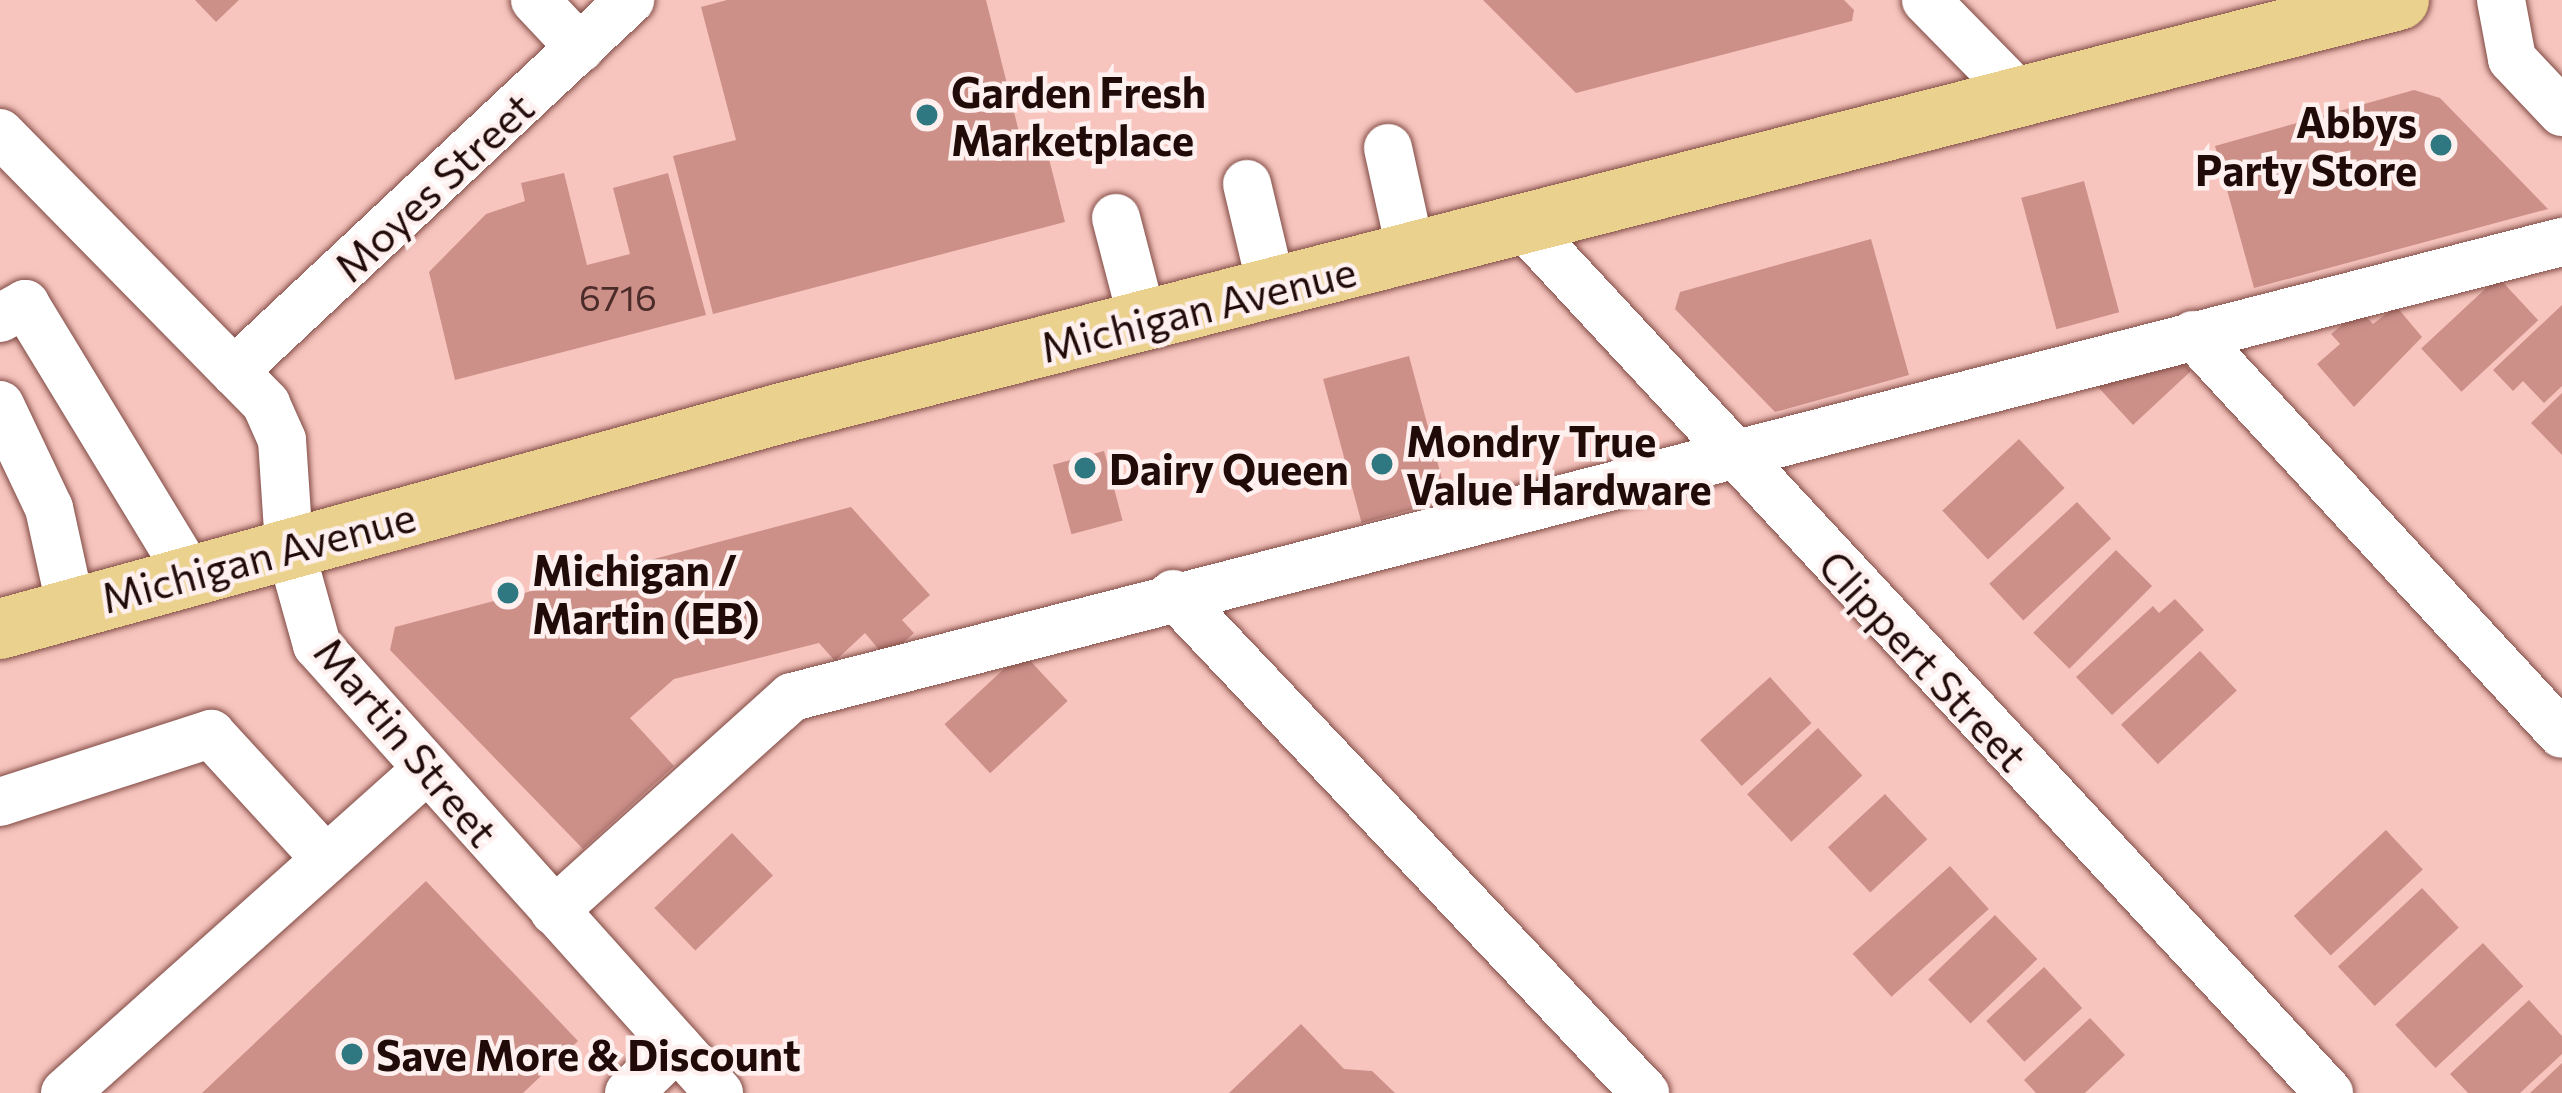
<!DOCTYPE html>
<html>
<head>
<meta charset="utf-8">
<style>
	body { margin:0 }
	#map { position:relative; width:2562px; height:1093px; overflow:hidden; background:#f8c5be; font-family:Commissioner,sans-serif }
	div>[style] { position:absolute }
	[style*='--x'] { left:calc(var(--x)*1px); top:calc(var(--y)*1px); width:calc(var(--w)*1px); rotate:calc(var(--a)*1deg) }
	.building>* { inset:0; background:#cc9089; transform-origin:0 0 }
	.roads { filter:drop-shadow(0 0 3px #7f4a44) drop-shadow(0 0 3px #7f4a44) }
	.minor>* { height:48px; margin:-24px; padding:0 24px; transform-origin:24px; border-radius:24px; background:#fff }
	.major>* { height:60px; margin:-30px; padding:0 30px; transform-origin:30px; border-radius:30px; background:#ebd18e }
	.dots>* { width:33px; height:33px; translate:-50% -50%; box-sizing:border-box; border:6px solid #fef0ef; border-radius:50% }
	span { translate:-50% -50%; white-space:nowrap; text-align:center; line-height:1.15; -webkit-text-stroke:9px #fef0ef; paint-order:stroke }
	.number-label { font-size:36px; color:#4c2c29 }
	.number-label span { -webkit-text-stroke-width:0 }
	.poi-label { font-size:42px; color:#210b09; font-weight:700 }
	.left { translate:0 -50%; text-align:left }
	.right { translate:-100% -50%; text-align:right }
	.street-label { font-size:42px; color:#210b09 }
</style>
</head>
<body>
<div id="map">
	<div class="building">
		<div style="clip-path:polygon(195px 0,239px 0,216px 22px)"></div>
		<div style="clip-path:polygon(727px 0,986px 0,1023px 148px,1045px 143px,1065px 222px,713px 314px,673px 156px,736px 140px,701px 7px)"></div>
		<div style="clip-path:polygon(1483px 0,1844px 0,1854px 10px,1852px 21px,1576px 93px)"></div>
		<div style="clip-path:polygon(2414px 90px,2440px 98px,2548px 209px,2254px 288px,2215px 146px)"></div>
		<div style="clip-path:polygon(564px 173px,587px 265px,630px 254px,613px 188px,668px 173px,706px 315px,455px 380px,429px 272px,486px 214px,525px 201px,521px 183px)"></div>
		<div style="left:2084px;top:181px;width:136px;height:65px;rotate:75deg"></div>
		<div style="clip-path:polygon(1871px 239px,1909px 375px,1775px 412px,1675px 309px,1680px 292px)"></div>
		<div style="left:2498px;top:277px;width:59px;height:105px;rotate:47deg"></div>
		<div style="clip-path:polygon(2562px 305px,2562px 386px,2544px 403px,2523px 381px,2513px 391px,2493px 370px)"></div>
		<div style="clip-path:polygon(2396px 306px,2422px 337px,2354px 407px,2317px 364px,2340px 344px,2331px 334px,2360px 310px,2373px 324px)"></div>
		<div style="clip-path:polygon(2171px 350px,2191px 371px,2133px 425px,2087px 375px)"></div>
		<div style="left:1409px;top:356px;width:149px;height:89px;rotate:75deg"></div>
		<div style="clip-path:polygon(2562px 393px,2562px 455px,2531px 423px)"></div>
		<div style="left:2019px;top:439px;width:67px;height:105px;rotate:47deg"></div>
		<div style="left:1104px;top:451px;width:72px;height:53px;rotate:75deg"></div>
		<div style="left:2077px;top:502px;width:50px;height:120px;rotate:47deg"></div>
		<div style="clip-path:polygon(851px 507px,930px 595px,902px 620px,914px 633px,886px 658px,865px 633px,835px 661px,819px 643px,674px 679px,630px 718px,674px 766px,583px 849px,390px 650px,395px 627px)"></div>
		<div style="left:2116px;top:550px;width:51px;height:117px;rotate:45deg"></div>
		<div style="clip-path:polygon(2175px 599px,2204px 630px,2112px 715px,2076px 677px,2153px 606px,2159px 613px)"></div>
		<div style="left:2200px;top:651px;width:54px;height:108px;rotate:47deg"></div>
		<div style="left:1022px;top:652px;width:67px;height:106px;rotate:47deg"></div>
		<div style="left:1770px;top:677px;width:62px;height:94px;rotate:48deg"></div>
		<div style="left:1818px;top:728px;width:65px;height:97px;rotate:47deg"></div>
		<div style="left:1885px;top:794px;width:62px;height:78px;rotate:47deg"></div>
		<div style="left:2386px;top:830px;width:54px;height:126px;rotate:47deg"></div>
		<div style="left:732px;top:833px;width:59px;height:108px;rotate:46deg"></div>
		<div style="left:1950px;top:866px;width:58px;height:131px;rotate:48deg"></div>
		<div style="clip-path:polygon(426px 881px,578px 1041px,523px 1093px,202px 1093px)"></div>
		<div style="left:2422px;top:888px;width:54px;height:115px;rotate:47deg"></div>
		<div style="left:1995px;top:915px;width:61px;height:93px;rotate:46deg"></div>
		<div style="left:2483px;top:943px;width:59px;height:120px;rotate:47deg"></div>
		<div style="left:2044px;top:967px;width:56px;height:79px;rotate:47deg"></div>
		<div style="clip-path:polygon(2529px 1000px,2562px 1036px,2562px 1054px,2520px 1093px,2468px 1093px,2450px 1074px)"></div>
		<div style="clip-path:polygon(2090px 1018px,2125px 1055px,2085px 1093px,2036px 1093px,2024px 1080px)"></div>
		<div style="clip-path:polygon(1301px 1024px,1344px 1069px,1372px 1071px,1395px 1093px,1229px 1093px)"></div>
		<div style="clip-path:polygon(2562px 1063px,2562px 1093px,2530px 1093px)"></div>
	</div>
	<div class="roads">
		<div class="minor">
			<div style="--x:535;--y:0;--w:66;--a:46.8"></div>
			<div style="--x:1926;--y:0;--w:137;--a:45.6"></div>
			<div style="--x:2501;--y:0;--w:60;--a:79.4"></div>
			<div style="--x:2512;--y:59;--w:73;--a:46.7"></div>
			<div style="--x:0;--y:133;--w:380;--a:45.5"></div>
			<div style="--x:266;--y:404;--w:39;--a:66"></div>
			<div style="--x:282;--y:440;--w:105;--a:86.2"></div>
			<div style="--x:289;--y:545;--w:104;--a:74.4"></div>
			<div style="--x:317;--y:645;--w:602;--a:48.1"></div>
			<div style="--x:1388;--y:148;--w:107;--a:77.6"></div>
			<div style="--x:1247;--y:184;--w:108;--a:76.6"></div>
			<div style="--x:1116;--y:218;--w:107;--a:75.4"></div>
			<div style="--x:1522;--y:224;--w:1186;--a:47.12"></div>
			<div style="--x:0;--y:318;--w:29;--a:-29"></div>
			<div style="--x:25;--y:304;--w:316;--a:58.7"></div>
			<div style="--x:2193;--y:335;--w:543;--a:47.24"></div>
			<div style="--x:234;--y:371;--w:543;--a:-43.13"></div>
			<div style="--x:0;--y:405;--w:114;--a:64.6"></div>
			<div style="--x:49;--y:508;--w:102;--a:77.6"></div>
			<div style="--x:1173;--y:594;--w:687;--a:46.59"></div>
			<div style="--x:0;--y:802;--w:222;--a:-17.9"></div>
			<div style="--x:211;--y:734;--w:170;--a:47.4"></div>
			<div style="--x:554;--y:911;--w:320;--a:-42"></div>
			<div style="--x:792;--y:697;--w:1828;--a:-14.42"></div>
			<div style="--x:65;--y:1093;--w:482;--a:-41.8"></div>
			<div style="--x:629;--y:1093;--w:67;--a:-44.4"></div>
		</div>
		<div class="major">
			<div style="--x:0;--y:629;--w:811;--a:-15.44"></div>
			<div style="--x:782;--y:413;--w:1669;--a:-14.33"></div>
		</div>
	</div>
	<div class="dots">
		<div style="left:927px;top:115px;background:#307881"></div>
		<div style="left:2441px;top:145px;background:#307881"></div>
		<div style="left:1382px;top:464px;background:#307881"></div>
		<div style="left:1085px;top:468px;background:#307881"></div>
		<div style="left:508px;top:593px;background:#307881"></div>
		<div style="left:352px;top:1054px;background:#307881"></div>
	</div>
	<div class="number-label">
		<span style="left:618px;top:297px">6716</span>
	</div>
	<div class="poi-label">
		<span class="left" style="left:951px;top:115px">Garden Fresh<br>Marketplace</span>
		<span class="right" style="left:2417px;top:145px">Abbys<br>Party Store</span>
		<span class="left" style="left:1406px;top:464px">Mondry True<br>Value Hardware</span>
		<span class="left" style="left:1109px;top:468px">Dairy Queen</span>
		<span class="left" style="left:532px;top:593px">Michigan /<br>Martin (EB)</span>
		<span class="left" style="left:376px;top:1054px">Save More &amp; Discount</span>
	</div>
	<div class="street-label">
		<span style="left:433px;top:186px;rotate:-43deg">Moyes Street</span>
		<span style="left:1198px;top:308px;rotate:-14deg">Michigan Avenue</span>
		<span style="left:258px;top:556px;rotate:-15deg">Michigan Avenue</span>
		<span style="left:1924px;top:660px;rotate:47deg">Clippert Street</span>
		<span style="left:407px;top:741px;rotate:50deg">Martin Street</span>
	</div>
</div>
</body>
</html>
